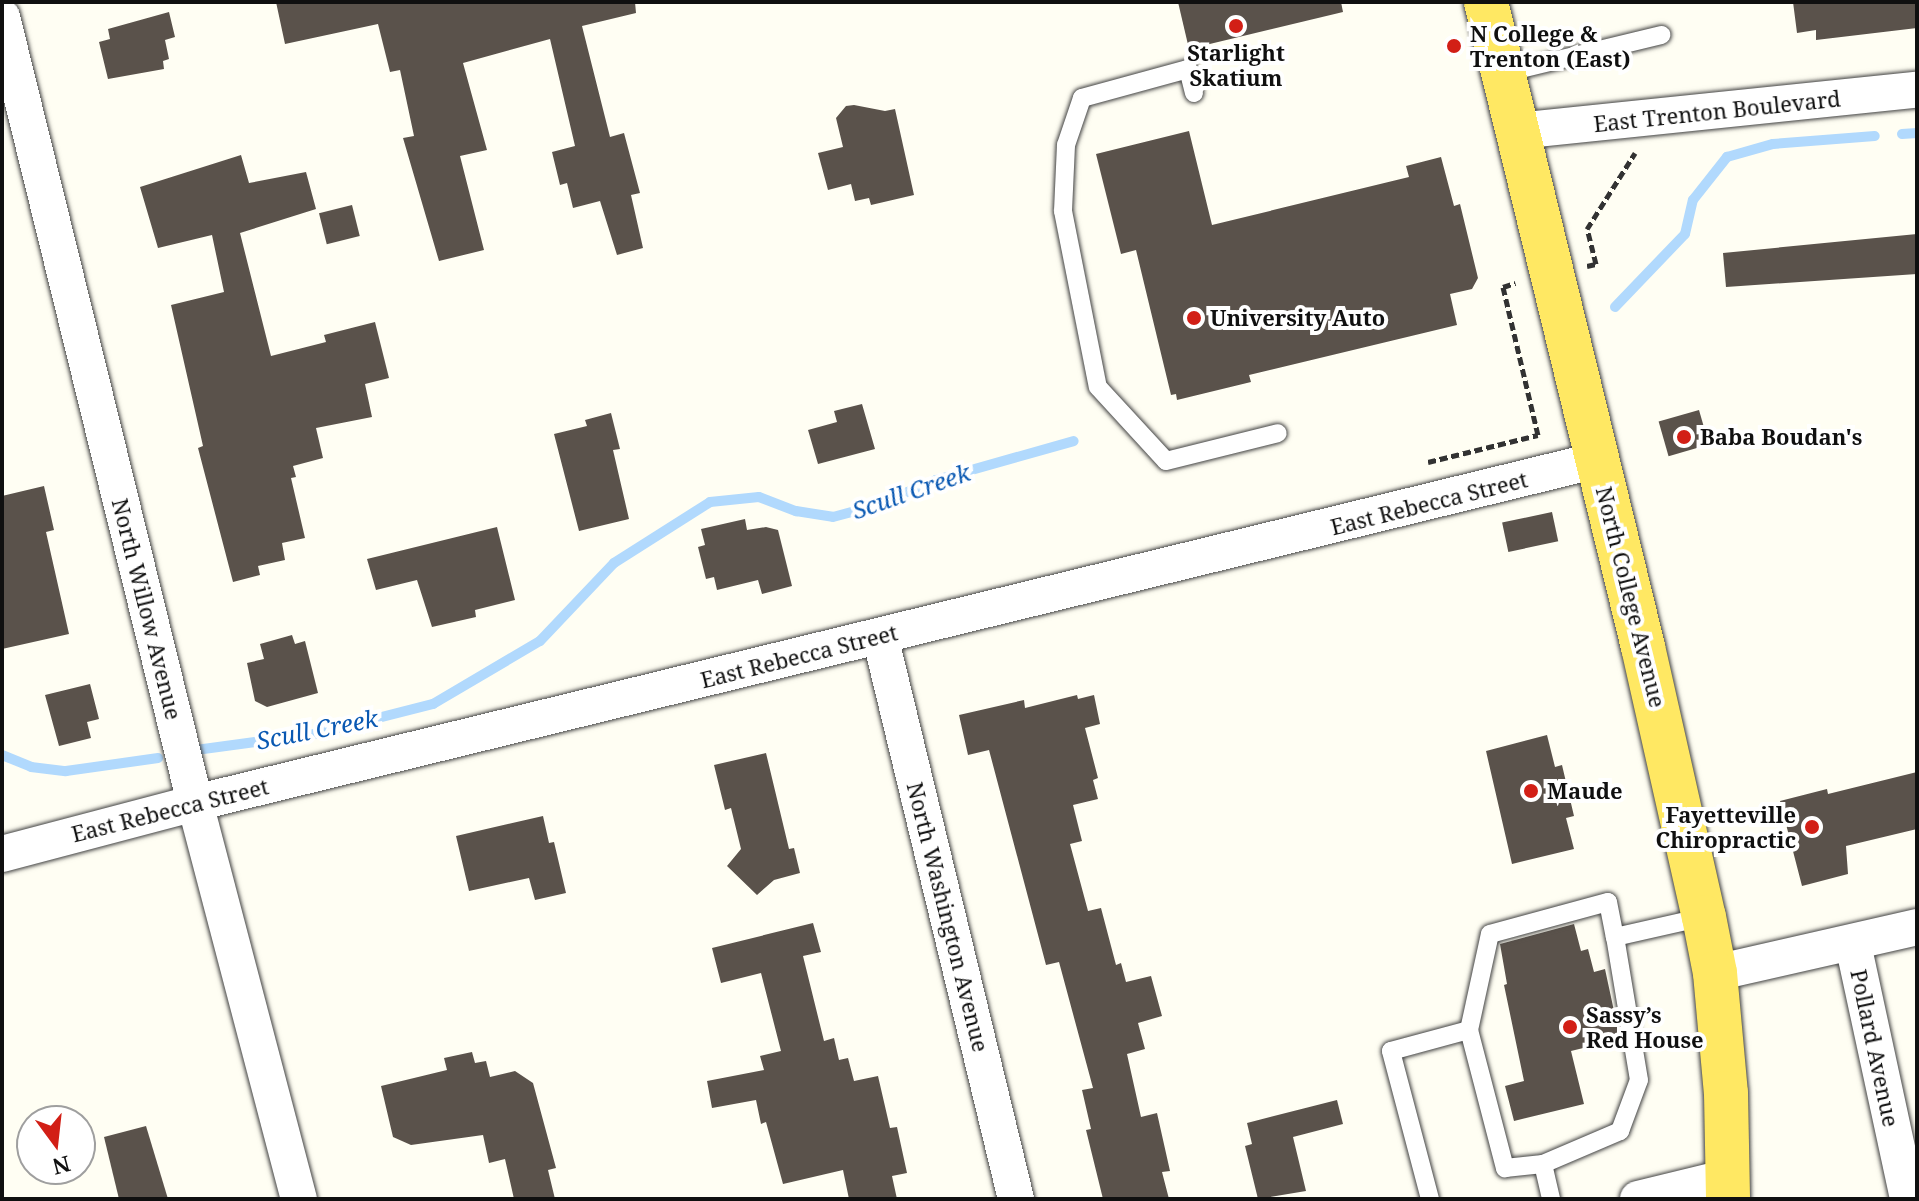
<!DOCTYPE html>
<html>
<head>
<meta charset="utf-8">
<style>
	body { margin:0 }
	#map { position:relative; width:1919px; height:1201px; overflow:hidden; background:#fffef3; font-family:"Noto Serif",serif }
	div>[style] { position:absolute }
	[style*='--x'] { left:calc(var(--x)*1px); top:calc(var(--y)*1px); width:calc(var(--w)*1px); rotate:calc(var(--a)*1deg) }
	.stream>* { height:10px; margin:-5px; padding:0 5px; transform-origin:5px; border-radius:5px; background:#b1d9fd }
	.building>* { inset:0; background:#5a524b; transform-origin:0 0 }
	.path>* { height:5px; margin-top:-2.5px; transform-origin:0; background:repeating-linear-gradient(90deg,#323232 0 8px,transparent 0 12px) }
	.roads { filter:drop-shadow(0 0 2px #434343) drop-shadow(0 0 2px #434343) }
	.service>* { height:18px; margin:-9px; padding:0 9px; transform-origin:9px; border-radius:9px; background:#fff }
	.minor>* { height:36px; margin:-18px; padding:0 18px; transform-origin:18px; border-radius:18px; background:#fff }
	.primary>* { height:44px; margin:-22px; padding:0 22px; transform-origin:22px; border-radius:22px; background:#ffe863 }
	.dots>* { width:22px; height:22px; translate:-50% -50%; box-sizing:border-box; border:4px solid #fff; border-radius:50% }
	span { translate:-50% -50%; white-space:nowrap; text-align:center; line-height:1.15; -webkit-text-stroke:8px #fff; paint-order:stroke }
	.poi-label { font-size:22px; color:#101010; font-weight:700 }
	.left { translate:0 -50%; text-align:left }
	.right { translate:-100% -50%; text-align:right }
	.street-label { font-size:22px; color:#101010 }
	.water-label { font-size:24px; color:#0958b2; font-style:italic }
	.frame { position:absolute; inset:0; border:4px solid #101010; pointer-events:none }
	.north { position:absolute; left:16px; top:1105px; width:80px; height:80px; box-sizing:border-box; background:#fff; border:2px solid #9f9f9f; border-radius:50%; rotate:165deg; font-size:22px; font-weight:700; line-height:32px; text-align:center; color:#101010 }
	.north::after { content:''; display:block; margin:auto; width:28px; height:36px; background:#d21f16; clip-path:polygon(50% 0,100% 100%,50% 72%,0 100%) }
</style>
</head>
<body>
<div id="map">
	<div class="stream">
		<div style="--x:1902;--y:134;--w:15;--a:-4"></div>
		<div style="--x:1615;--y:307;--w:101;--a:-46.2"></div>
		<div style="--x:1685;--y:234;--w:35;--a:-77"></div>
		<div style="--x:1693;--y:200;--w:55;--a:-51.7"></div>
		<div style="--x:1727;--y:157;--w:48;--a:-15.8"></div>
		<div style="--x:1773;--y:144;--w:102;--a:-4.5"></div>
		<div style="--x:196;--y:750;--w:120;--a:-7.7"></div>
		<div style="--x:315;--y:734;--w:122;--a:-14.3"></div>
		<div style="--x:433;--y:704;--w:124;--a:-30.5"></div>
		<div style="--x:540;--y:641;--w:108;--a:-46.5"></div>
		<div style="--x:614;--y:563;--w:114;--a:-32.4"></div>
		<div style="--x:710;--y:502;--w:49;--a:-5.8"></div>
		<div style="--x:759;--y:497;--w:40;--a:21"></div>
		<div style="--x:796;--y:511;--w:37;--a:9"></div>
		<div style="--x:833;--y:517;--w:42;--a:-15"></div>
		<div style="--x:874;--y:506;--w:67;--a:-22.8"></div>
		<div style="--x:936;--y:480;--w:143;--a:-15.8"></div>
		<div style="--x:2;--y:755;--w:31;--a:22"></div>
		<div style="--x:31;--y:767;--w:35;--a:7"></div>
		<div style="--x:66;--y:771;--w:93;--a:-8"></div>
	</div>
	<div class="building">
		<div style="clip-path:polygon(276px 2px,635px 2px,636px 13px,582px 26px,610px 137px,624px 133px,640px 193px,631px 195px,643px 248px,617px 255px,600px 201px,573px 208px,567px 183px,560px 185px,552px 152px,575px 146px,550px 39px,463px 63px,487px 150px,460px 156px,484px 250px,439px 261px,403px 138px,414px 136px,400px 70px,390px 72px,378px 24px,285px 44px)"></div>
		<div style="clip-path:polygon(1178px 2px,1341px 2px,1343px 12px,1189px 49px)"></div>
		<div style="clip-path:polygon(1793px 2px,1917px 2px,1917px 28px,1816px 40px,1816px 30px,1797px 33px)"></div>
		<div style="clip-path:polygon(169px 12px,175px 37px,165px 40px,169px 59px,163px 61px,164px 69px,108px 79px,99px 42px,110px 39px,108px 29px)"></div>
		<div style="clip-path:polygon(854px 105px,885px 111px,895px 109px,914px 195px,871px 205px,869px 198px,855px 201px,851px 184px,828px 190px,818px 153px,843px 147px,836px 118px,846px 106px)"></div>
		<div style="clip-path:polygon(1189px 131px,1212px 225px,1409px 177px,1406px 166px,1441px 157px,1454px 206px,1460px 204px,1478px 278px,1472px 289px,1450px 294px,1457px 325px,1249px 375px,1251px 382px,1177px 400px,1176px 394px,1171px 395px,1136px 250px,1121px 254px,1096px 154px)"></div>
		<div style="clip-path:polygon(241px 155px,249px 183px,306px 172px,316px 209px,240px 233px,271px 356px,326px 342px,324px 335px,375px 322px,389px 378px,365px 384px,372px 417px,316px 428px,323px 458px,293px 466px,296px 477px,291px 478px,305px 538px,282px 543px,285px 560px,258px 566px,260px 575px,233px 582px,198px 448px,203px 446px,171px 305px,224px 292px,212px 235px,158px 248px,140px 187px)"></div>
		<div style="left:352px;top:205px;width:32px;height:34px;rotate:76deg"></div>
		<div style="clip-path:polygon(1917px 234px,1917px 274px,1726px 287px,1723px 253px)"></div>
		<div style="clip-path:polygon(862px 404px,875px 449px,818px 464px,808px 430px,837px 422px,834px 411px)"></div>
		<div style="left:1699px;top:410px;width:36px;height:42px;rotate:74deg"></div>
		<div style="clip-path:polygon(611px 413px,620px 449px,613px 450px,629px 519px,579px 531px,554px 434px,587px 426px,585px 420px)"></div>
		<div style="clip-path:polygon(44px 486px,54px 530px,46px 532px,69px 634px,2px 649px,2px 496px)"></div>
		<div style="left:1552px;top:512px;width:30px;height:51px;rotate:78deg"></div>
		<div style="clip-path:polygon(745px 519px,747px 530px,766px 527px,778px 530px,792px 586px,762px 594px,758px 580px,717px 590px,714px 577px,706px 579px,698px 547px,705px 545px,701px 529px)"></div>
		<div style="clip-path:polygon(497px 527px,515px 600px,475px 610px,476px 617px,432px 627px,417px 580px,376px 590px,367px 559px)"></div>
		<div style="clip-path:polygon(292px 635px,295px 644px,305px 641px,318px 693px,267px 707px,255px 701px,247px 663px,264px 659px,260px 644px)"></div>
		<div style="clip-path:polygon(90px 684px,99px 719px,87px 722px,91px 738px,59px 746px,45px 695px)"></div>
		<div style="clip-path:polygon(1077px 695px,1078px 699px,1094px 695px,1100px 724px,1085px 728px,1098px 778px,1093px 780px,1098px 799px,1073px 805px,1082px 841px,1070px 844px,1088px 911px,1101px 908px,1116px 965px,1121px 963px,1126px 982px,1151px 976px,1162px 1016px,1138px 1023px,1145px 1049px,1127px 1054px,1141px 1117px,1157px 1113px,1170px 1171px,1162px 1172px,1169px 1199px,1103px 1199px,1086px 1130px,1091px 1129px,1082px 1090px,1093px 1088px,1059px 962px,1046px 965px,989px 750px,968px 755px,959px 715px,1024px 700px,1025px 708px)"></div>
		<div style="clip-path:polygon(1547px 735px,1555px 767px,1562px 765px,1574px 816px,1566px 818px,1574px 849px,1512px 864px,1486px 751px)"></div>
		<div style="clip-path:polygon(766px 753px,789px 849px,794px 848px,800px 873px,774px 880px,757px 895px,727px 866px,741px 849px,731px 808px,725px 810px,714px 765px)"></div>
		<div style="clip-path:polygon(1917px 772px,1917px 829px,1846px 846px,1848px 874px,1802px 886px,1780px 801px,1827px 789px,1828px 794px)"></div>
		<div style="clip-path:polygon(543px 816px,549px 843px,554px 842px,566px 893px,535px 900px,529px 878px,469px 891px,456px 836px)"></div>
		<div style="clip-path:polygon(813px 923px,821px 952px,803px 956px,824px 1041px,834px 1038px,839px 1060px,848px 1058px,854px 1081px,878px 1076px,890px 1128px,897px 1127px,907px 1173px,892px 1176px,897px 1199px,849px 1199px,843px 1170px,783px 1184px,766px 1122px,761px 1124px,756px 1100px,712px 1108px,707px 1081px,764px 1070px,760px 1056px,781px 1051px,761px 973px,721px 983px,712px 948px)"></div>
		<div style="clip-path:polygon(1574px 924px,1581px 951px,1588px 949px,1594px 972px,1605px 969px,1620px 1039px,1571px 1051px,1584px 1104px,1514px 1121px,1505px 1086px,1524px 1081px,1504px 985px,1507px 984px,1500px 944px)"></div>
		<div style="clip-path:polygon(472px 1052px,475px 1063px,486px 1061px,490px 1077px,515px 1071px,533px 1083px,556px 1168px,548px 1170px,555px 1199px,514px 1199px,505px 1159px,489px 1163px,483px 1135px,411px 1145px,393px 1137px,381px 1086px,447px 1070px,444px 1058px)"></div>
		<div style="clip-path:polygon(1337px 1100px,1343px 1124px,1293px 1137px,1306px 1191px,1258px 1199px,1245px 1146px,1252px 1144px,1247px 1123px)"></div>
		<div style="clip-path:polygon(146px 1126px,168px 1199px,119px 1199px,104px 1137px)"></div>
	</div>
	<div class="path">
		<div style="--x:1587;--y:266;--w:9;--a:-13"></div>
		<div style="--x:1596;--y:264;--w:36;--a:-104"></div>
		<div style="--x:1587;--y:229;--w:90;--a:-57.7"></div>
		<div style="--x:1428;--y:462;--w:113;--a:-13.8"></div>
		<div style="--x:1538;--y:435;--w:152;--a:-103.3"></div>
		<div style="--x:1503;--y:287;--w:13;--a:-18"></div>
	</div>
	<div class="roads">
		<div class="service">
			<div style="--x:1504;--y:73;--w:162;--a:-13.6"></div>
			<div style="--x:1194;--y:93;--w:25;--a:-104"></div>
			<div style="--x:1188;--y:69;--w:110;--a:164.7"></div>
			<div style="--x:1082;--y:98;--w:50;--a:108.8"></div>
			<div style="--x:1066;--y:145;--w:66;--a:92.6"></div>
			<div style="--x:1063;--y:211;--w:179;--a:78.8"></div>
			<div style="--x:1098;--y:387;--w:100;--a:47.4"></div>
			<div style="--x:1166;--y:461;--w:115;--a:-14"></div>
			<div style="--x:1469;--y:1030;--w:98;--a:-77.7"></div>
			<div style="--x:1490;--y:934;--w:122;--a:-15.2"></div>
			<div style="--x:1608;--y:902;--w:36;--a:79"></div>
			<div style="--x:1543;--y:1164;--w:84;--a:-23.2"></div>
			<div style="--x:1620;--y:1131;--w:54;--a:-69.6"></div>
			<div style="--x:1639;--y:1080;--w:145;--a:-99.5"></div>
			<div style="--x:1615;--y:937;--w:91;--a:-12.7"></div>
			<div style="--x:1430;--y:1199;--w:153;--a:-104.8"></div>
			<div style="--x:1391;--y:1051;--w:81;--a:-15.1"></div>
			<div style="--x:1469;--y:1030;--w:143;--a:75.4"></div>
			<div style="--x:1505;--y:1168;--w:38;--a:-6"></div>
			<div style="--x:1543;--y:1164;--w:36;--a:77"></div>
		</div>
		<div class="minor">
			<div style="--x:2;--y:17;--w:809;--a:76.2"></div>
			<div style="--x:195;--y:803;--w:409;--a:75.3"></div>
			<div style="--x:1517;--y:131;--w:402;--a:-5.9"></div>
			<div style="--x:880;--y:636;--w:579;--a:76.42"></div>
			<div style="--x:2;--y:854;--w:200;--a:-14.8"></div>
			<div style="--x:195;--y:803;--w:1444;--a:-13.74"></div>
			<div style="--x:1853;--y:944;--w:261;--a:77.8"></div>
			<div style="--x:1715;--y:973;--w:207;--a:-12.8"></div>
			<div style="--x:1638;--y:1199;--w:93;--a:-13.7"></div>
		</div>
		<div class="primary">
			<div style="--x:1486;--y:2;--w:664;--a:76.32"></div>
			<div style="--x:1643;--y:647;--w:277;--a:77.3"></div>
			<div style="--x:1704;--y:917;--w:57;--a:78.9"></div>
			<div style="--x:1715;--y:973;--w:121;--a:84.8"></div>
			<div style="--x:1726;--y:1093;--w:106;--a:88.9"></div>
		</div>
	</div>
	<div class="dots">
		<div style="left:1236px;top:26px;background:#d21f16"></div>
		<div style="left:1454px;top:46px;background:#d21f16"></div>
		<div style="left:1194px;top:318px;background:#d21f16"></div>
		<div style="left:1684px;top:437px;background:#d21f16"></div>
		<div style="left:1531px;top:791px;background:#d21f16"></div>
		<div style="left:1812px;top:827px;background:#d21f16"></div>
		<div style="left:1570px;top:1027px;background:#d21f16"></div>
	</div>
	<div class="poi-label">
		<span class="left" style="left:1470px;top:46px">N College &amp;<br>Trenton (East)</span>
		<span style="left:1236px;top:65px">Starlight<br>Skatium</span>
		<span class="left" style="left:1210px;top:318px">University Auto</span>
		<span class="left" style="left:1700px;top:437px">Baba Boudan's</span>
		<span class="left" style="left:1547px;top:791px">Maude</span>
		<span class="right" style="left:1796px;top:827px">Fayetteville<br>Chiropractic</span>
		<span class="left" style="left:1586px;top:1027px">Sassy’s<br>Red House</span>
	</div>
	<div class="street-label">
		<span style="left:1717px;top:111px;rotate:-6deg">East Trenton Boulevard</span>
		<span style="left:1429px;top:503px;rotate:-14deg">East Rebecca Street</span>
		<span style="left:1631px;top:597px;rotate:76deg">North College Avenue</span>
		<span style="left:147px;top:609px;rotate:76deg">North Willow Avenue</span>
		<span style="left:799px;top:656px;rotate:-14deg">East Rebecca Street</span>
		<span style="left:170px;top:810px;rotate:-14deg">East Rebecca Street</span>
		<span style="left:948px;top:917px;rotate:76deg">North Washington Avenue</span>
		<span style="left:1875px;top:1048px;rotate:78deg">Pollard Avenue</span>
	</div>
	<div class="water-label">
		<span style="left:911px;top:491px;rotate:-19deg">Scull Creek</span>
		<span style="left:317px;top:729px;rotate:-11deg">Scull Creek</span>
	</div>
	<div class="frame"></div>
	<div class="north">N</div>
</div>
</body>
</html>
